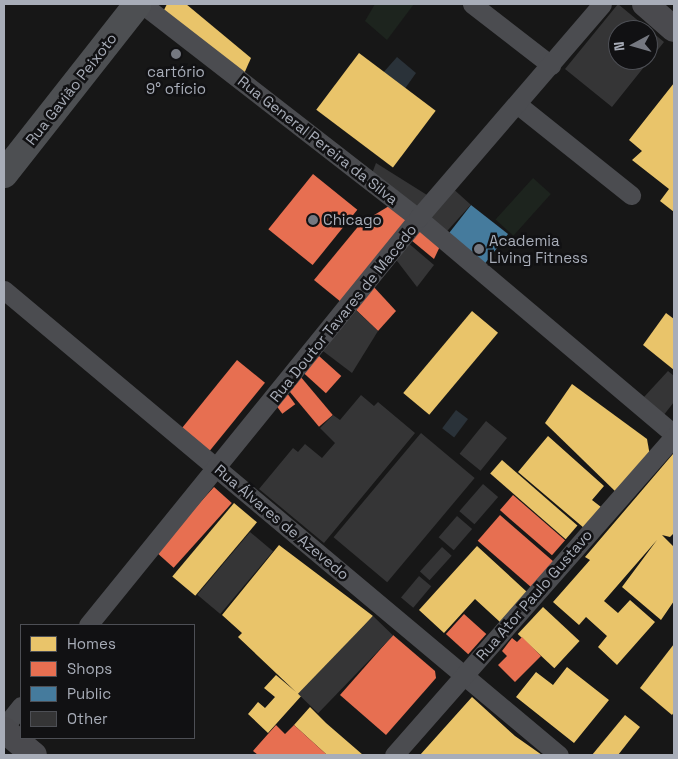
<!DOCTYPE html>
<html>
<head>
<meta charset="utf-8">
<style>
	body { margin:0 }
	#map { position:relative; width:678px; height:759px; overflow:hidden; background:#171717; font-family:"Space Grotesk",sans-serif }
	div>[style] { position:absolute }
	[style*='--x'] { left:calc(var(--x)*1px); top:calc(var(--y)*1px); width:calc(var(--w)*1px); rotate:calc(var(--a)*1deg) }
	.green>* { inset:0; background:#1d241e; transform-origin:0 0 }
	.water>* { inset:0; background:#2a3239; transform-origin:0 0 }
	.homes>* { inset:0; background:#e9c46a; transform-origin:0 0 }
	.shops>* { inset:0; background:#e76f51; transform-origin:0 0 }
	.public>* { inset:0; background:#457b9d; transform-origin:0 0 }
	.building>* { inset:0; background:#353536; transform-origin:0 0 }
	.street>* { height:19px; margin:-9.5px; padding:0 9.5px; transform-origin:9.5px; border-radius:9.5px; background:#4b4c50 }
	.secondary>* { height:26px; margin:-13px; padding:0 13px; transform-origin:13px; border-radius:13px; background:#4a4a4e }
	.primary>* { height:28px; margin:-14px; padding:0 14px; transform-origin:14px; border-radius:14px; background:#4d4f52 }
	.dots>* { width:14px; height:14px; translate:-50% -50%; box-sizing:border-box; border:2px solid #111113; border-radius:50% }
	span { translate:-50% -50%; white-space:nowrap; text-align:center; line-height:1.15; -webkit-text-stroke:5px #111113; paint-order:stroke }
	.poi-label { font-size:15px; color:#a8adb8 }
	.left { translate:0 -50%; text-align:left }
	.street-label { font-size:15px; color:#a8adb8 }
	.frame { position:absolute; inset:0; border:5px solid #a8adb8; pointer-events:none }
	.legend { position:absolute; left:20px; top:624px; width:175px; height:115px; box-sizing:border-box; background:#111113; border:1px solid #4d4f55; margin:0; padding:6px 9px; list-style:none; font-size:15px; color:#a8adb8 }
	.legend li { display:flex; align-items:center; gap:10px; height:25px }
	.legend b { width:25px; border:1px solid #4d4f55 }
	.north { position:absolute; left:608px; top:20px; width:50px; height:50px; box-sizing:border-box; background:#111113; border:1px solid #4d4f55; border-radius:50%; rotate:264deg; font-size:14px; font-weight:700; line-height:20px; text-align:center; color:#a8adb8 }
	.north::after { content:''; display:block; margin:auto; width:18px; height:22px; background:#757880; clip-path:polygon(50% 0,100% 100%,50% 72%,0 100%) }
</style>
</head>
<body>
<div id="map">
	<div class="green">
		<div style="clip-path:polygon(375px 4px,414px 4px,387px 40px,365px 21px)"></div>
		<div style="left:533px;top:178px;width:24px;height:56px;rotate:42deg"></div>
	</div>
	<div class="water">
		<div style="clip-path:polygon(397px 57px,416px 73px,404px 90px,382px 74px)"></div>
		<div style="left:456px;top:410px;width:15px;height:23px;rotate:37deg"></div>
	</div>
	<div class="homes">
		<div style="clip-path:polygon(167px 4px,186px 4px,251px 58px,243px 76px,164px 10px)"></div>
		<div style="left:359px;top:53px;width:96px;height:71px;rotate:37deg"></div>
		<div style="clip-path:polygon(674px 83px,674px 212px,660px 201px,669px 189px,632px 160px,642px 151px,629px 140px)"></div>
		<div style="left:472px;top:311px;width:34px;height:107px;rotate:40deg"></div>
		<div style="clip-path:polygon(666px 313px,674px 319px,674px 370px,643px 345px)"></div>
		<div style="clip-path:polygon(572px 384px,647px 439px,650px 456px,618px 494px,545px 423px)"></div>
		<div style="clip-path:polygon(548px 436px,604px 486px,592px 500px,601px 507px,584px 528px,518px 472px)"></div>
		<div style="clip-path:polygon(673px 454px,674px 533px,670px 537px,662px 535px,674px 547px,674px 601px,661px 620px,622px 587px,657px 540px,604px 601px,618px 613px,630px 600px,655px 622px,617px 665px,598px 647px,607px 636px,586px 617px,579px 625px,553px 602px,590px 560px,585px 557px)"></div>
		<div style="left:502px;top:460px;width:100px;height:18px;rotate:41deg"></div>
		<div style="left:234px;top:503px;width:30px;height:96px;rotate:40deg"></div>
		<div style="clip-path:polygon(279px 545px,373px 616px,268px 733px,248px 714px,258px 702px,265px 708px,275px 697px,264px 688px,276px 675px,296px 692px,238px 637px,242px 633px,222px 615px)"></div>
		<div style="clip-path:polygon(477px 546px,527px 592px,500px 622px,475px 599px,444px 633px,419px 610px)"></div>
		<div style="left:543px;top:607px;width:50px;height:37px;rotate:43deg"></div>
		<div style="clip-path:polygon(674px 644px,674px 712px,672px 715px,640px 688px)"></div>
		<div style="clip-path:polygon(567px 667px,609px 700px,574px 743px,516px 697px,536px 672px,553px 685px)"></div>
		<div style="clip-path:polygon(472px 697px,515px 736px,542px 755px,420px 755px)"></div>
		<div style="clip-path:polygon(310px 707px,326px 723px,363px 755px,327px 755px,294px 725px)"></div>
		<div style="clip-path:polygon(625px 715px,640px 727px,618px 755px,592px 755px)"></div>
	</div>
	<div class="shops">
		<div style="left:313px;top:174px;width:57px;height:71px;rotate:39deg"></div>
		<div style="clip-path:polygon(394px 203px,411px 221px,341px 302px,314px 280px,361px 223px)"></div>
		<div style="clip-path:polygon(419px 222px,442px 242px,434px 259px,411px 240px)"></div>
		<div style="clip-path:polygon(372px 285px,396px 311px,378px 331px,354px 308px)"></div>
		<div style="left:319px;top:356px;width:30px;height:23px;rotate:42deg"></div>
		<div style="left:237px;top:360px;width:36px;height:88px;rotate:39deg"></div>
		<div style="left:300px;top:376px;width:51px;height:18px;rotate:50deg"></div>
		<div style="left:287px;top:393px;width:14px;height:16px;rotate:54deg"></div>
		<div style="left:214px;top:487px;width:24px;height:87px;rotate:42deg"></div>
		<div style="left:513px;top:495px;width:69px;height:20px;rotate:41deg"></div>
		<div style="left:500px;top:515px;width:72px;height:34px;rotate:41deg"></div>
		<div style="left:464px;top:614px;width:30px;height:27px;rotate:42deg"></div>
		<div style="clip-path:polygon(393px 635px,435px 671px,436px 678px,386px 735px,340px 695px)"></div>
		<div style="clip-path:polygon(522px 637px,541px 656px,515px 682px,498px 665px,507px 656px,502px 651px,512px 638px,517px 642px)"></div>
		<div style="clip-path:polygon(276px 725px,285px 734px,294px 725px,327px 755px,258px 755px,253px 751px)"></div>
	</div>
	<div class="public">
		<div style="left:471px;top:205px;width:47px;height:39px;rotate:38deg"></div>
	</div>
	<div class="building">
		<div style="clip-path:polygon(evenodd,618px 4px,664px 42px,612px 107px,565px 69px,618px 4px,618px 30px,648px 30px,648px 60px,618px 60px,618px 30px)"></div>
		<div style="clip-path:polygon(376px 163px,427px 195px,417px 212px,371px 176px)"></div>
		<div style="left:450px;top:186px;width:28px;height:40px;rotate:42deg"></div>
		<div style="clip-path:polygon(407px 242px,434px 265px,417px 287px,394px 257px)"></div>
		<div style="clip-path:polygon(354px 308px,378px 331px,352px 373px,323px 351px)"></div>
		<div style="clip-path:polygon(668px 371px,674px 376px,674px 402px,663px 416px,644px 397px)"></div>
		<div style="clip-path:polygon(361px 395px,374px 406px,378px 402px,415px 433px,324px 543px,259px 489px,293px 448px,298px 452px,305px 444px,322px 458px,335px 443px,320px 428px,333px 415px,340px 420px)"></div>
		<div style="left:486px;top:421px;width:27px;height:42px;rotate:39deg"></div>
		<div style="left:421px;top:433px;width:70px;height:136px;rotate:40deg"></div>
		<div style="left:483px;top:484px;width:20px;height:36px;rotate:41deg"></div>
		<div style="left:457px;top:516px;width:20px;height:28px;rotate:41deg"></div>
		<div style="left:250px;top:532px;width:30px;height:82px;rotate:40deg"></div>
		<div style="left:442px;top:547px;width:13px;height:33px;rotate:42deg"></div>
		<div style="left:419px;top:576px;width:16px;height:28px;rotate:40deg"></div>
		<div style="left:373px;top:616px;width:28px;height:108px;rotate:44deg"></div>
	</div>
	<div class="street">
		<div style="--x:142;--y:4;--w:349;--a:37.8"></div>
		<div style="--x:418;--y:218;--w:335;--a:40.2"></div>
		<div style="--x:472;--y:4;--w:100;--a:37.7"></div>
		<div style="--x:517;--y:104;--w:146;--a:38.6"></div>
		<div style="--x:4;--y:290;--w:724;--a:39.96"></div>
		<div style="--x:88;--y:625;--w:524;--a:-50.96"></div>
		<div style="--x:418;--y:218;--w:282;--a:-49.3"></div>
		<div style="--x:4;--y:727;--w:27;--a:-51"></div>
		<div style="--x:394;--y:755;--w:424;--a:-48.7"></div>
	</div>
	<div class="secondary">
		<div style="--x:645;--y:4;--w:38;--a:41"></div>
		<div style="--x:4;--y:730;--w:39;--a:40"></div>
	</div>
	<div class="primary">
		<div style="--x:4;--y:174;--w:216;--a:-51.8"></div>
	</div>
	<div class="dots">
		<div style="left:176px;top:54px;background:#757880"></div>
		<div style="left:313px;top:220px;background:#757880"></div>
		<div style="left:479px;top:249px;background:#757880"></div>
	</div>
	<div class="poi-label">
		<span style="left:176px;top:80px">cartório<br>9° ofício</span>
		<span class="left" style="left:323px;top:220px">Chicago</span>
		<span class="left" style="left:489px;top:249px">Academia<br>Living Fitness</span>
	</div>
	<div class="street-label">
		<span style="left:71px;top:89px;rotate:-52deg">Rua Gavião Peixoto</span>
		<span style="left:318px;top:140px;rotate:38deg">Rua General Pereira da Silva</span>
		<span style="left:343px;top:313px;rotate:-51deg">Rua Doutor Tavares de Macedo</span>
		<span style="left:282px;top:522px;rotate:40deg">Rua Álvares de Azevedo</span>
		<span style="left:534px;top:595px;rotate:-49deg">Rua Ator Paulo Gustavo</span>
	</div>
	<div class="frame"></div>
	<ul class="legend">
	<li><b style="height:14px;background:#e9c46a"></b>Homes</li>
	<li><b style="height:14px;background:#e76f51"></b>Shops</li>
	<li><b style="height:14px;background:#457b9d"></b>Public</li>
	<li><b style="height:14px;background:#353536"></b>Other</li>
	</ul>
	<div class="north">N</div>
</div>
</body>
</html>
